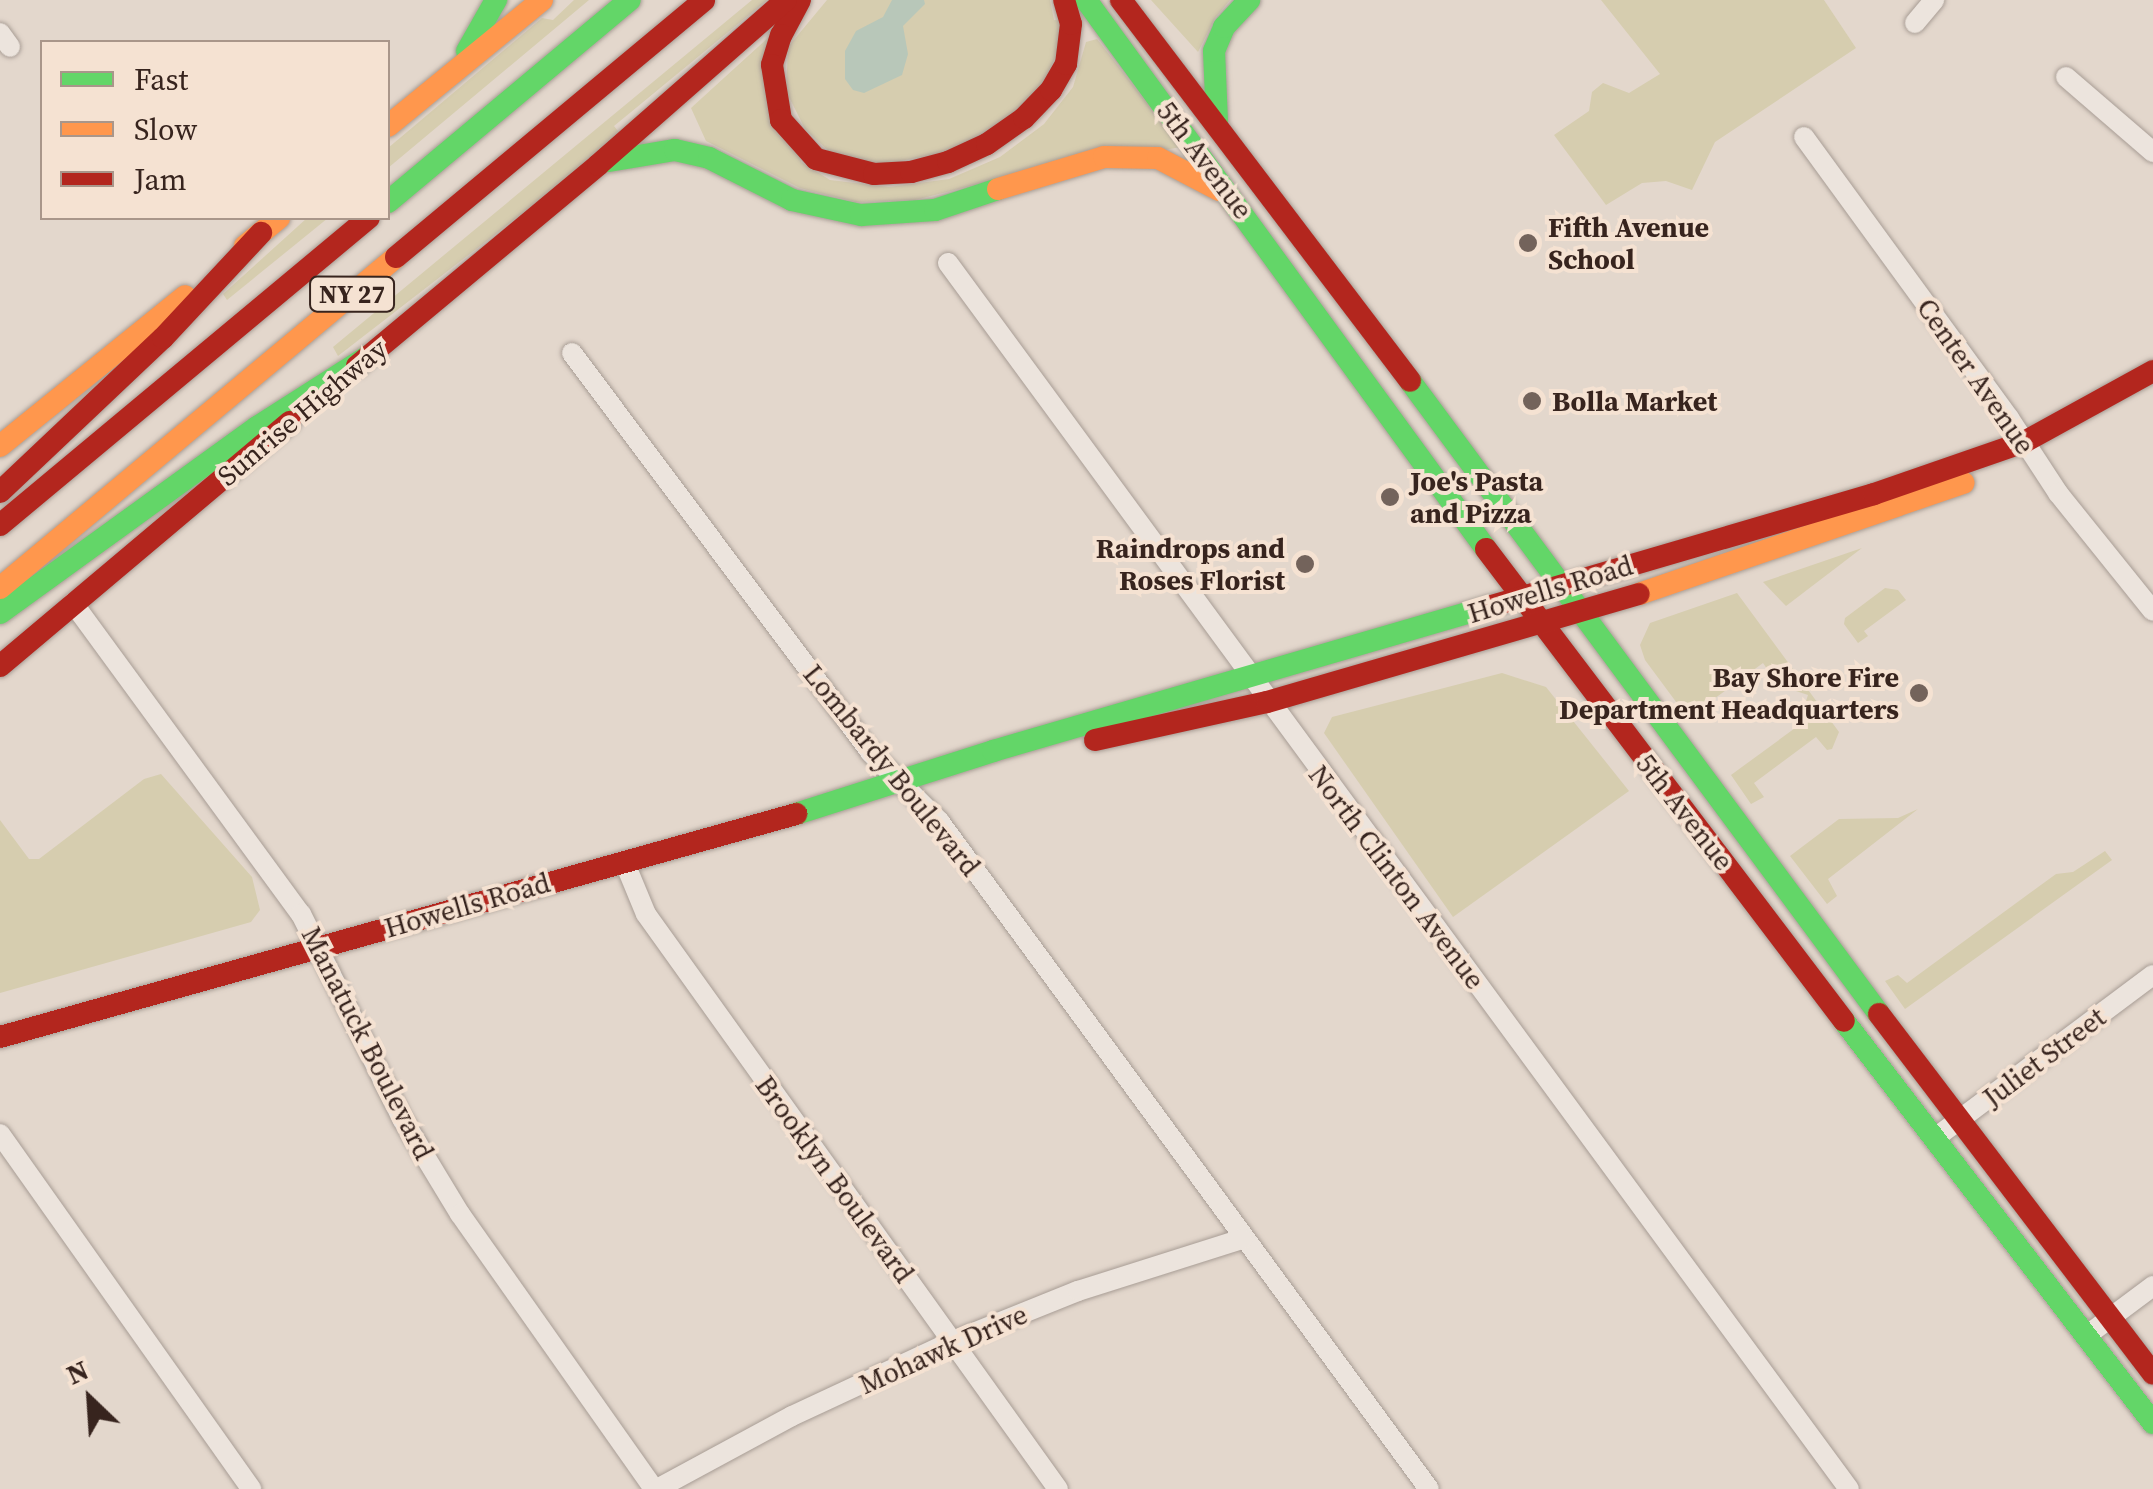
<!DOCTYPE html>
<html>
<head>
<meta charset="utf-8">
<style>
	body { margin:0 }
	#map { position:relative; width:2153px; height:1489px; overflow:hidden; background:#e3d7cc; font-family:"Source Serif 4",serif }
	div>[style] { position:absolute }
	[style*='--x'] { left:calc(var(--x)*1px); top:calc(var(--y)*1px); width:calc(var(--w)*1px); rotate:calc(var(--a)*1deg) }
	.green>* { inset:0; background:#d6cdaf }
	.water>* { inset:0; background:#b8c7b9 }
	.roads { filter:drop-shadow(0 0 2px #a89d95) drop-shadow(0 0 2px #a89d95) }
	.street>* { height:20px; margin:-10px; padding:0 10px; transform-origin:10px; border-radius:10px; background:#ece4dd }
	.fast>* { height:22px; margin:-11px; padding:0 11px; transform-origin:11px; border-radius:11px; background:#63d668 }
	.slow>* { height:22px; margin:-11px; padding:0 11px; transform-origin:11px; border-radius:11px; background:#ff974d }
	.jam>* { height:22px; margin:-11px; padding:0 11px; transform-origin:11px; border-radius:11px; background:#b3261e }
	.dots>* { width:28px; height:28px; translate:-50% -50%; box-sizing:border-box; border:5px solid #f5e2d2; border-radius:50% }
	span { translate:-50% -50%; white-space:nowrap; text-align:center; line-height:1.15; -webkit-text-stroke:8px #f5e2d2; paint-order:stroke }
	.shield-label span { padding:2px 8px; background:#f5e2d2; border:2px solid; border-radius:8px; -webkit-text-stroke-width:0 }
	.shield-label { font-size:25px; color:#37241e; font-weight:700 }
	.street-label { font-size:28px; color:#37241e }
	.poi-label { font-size:28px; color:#37241e; font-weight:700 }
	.left { translate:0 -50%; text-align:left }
	.right { translate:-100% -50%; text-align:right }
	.legend { position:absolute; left:40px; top:40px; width:350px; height:180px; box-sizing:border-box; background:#f5e2d2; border:2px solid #a9968a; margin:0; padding:12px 18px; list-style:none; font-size:30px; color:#37241e }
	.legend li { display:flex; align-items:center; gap:20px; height:50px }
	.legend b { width:50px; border:2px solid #a9968a }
	.north { position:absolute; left:40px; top:1349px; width:100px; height:100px; -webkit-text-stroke:8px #f5e2d2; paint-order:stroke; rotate:335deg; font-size:28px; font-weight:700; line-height:40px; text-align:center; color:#37241e }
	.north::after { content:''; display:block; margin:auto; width:35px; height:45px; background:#37241e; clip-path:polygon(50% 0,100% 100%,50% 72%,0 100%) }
</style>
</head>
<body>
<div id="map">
	<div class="green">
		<div style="clip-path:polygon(574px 0,589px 0,388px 168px,388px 148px,542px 18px,553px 20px)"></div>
		<div style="clip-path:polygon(752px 0,767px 0,614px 126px,622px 136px,338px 356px,333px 347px)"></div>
		<div style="clip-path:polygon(827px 0,1050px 0,1054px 20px,1063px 21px,1064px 39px,1036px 98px,965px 149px,884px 164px,833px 155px,805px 129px,786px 91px,788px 47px)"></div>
		<div style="clip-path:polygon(1151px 0,1230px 0,1215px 18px,1198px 52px)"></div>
		<div style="clip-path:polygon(1601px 0,1824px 0,1856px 48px,1715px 142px,1692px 190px,1666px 181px,1642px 183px,1606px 205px,1554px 135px,1589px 111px,1592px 92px,1603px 83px,1629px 93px,1660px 74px)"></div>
		<div style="clip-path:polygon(770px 36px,801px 162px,830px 180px,889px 187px,949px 179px,1000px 157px,1044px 124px,1073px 87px,1086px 42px,1097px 39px,1181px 147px,986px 182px,915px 200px,856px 202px,800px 188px,706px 141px,691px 108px)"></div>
		<div style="clip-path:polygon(307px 218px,328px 218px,227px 300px,223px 294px)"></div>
		<div style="clip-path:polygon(1862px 548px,1786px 606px,1763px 582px)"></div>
		<div style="clip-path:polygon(1885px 588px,1898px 590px,1906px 600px,1864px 631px,1868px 636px,1858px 643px,1844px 624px,1845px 618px)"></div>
		<div style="clip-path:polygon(1737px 593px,1839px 732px,1832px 749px,1827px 750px,1816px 737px,1754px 783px,1764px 797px,1751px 804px,1731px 775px,1813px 715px,1815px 706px,1806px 701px,1808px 695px,1778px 685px,1763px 663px,1688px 718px,1645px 660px,1640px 645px,1650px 623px)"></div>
		<div style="clip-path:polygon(1502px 673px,1546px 687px,1629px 791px,1453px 917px,1324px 733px,1332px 717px)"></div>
		<div style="clip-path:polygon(161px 774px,252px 877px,260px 910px,251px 922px,0 993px,0 820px,29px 859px,39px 859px,144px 779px)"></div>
		<div style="clip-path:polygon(1918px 809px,1828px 879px,1837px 896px,1827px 904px,1790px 856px,1839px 819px,1898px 818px)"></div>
		<div style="clip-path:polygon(2105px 851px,2112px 860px,1905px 1009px,1885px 981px,1898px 975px,1907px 983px,2056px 874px,2073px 872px)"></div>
	</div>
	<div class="water">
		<div style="clip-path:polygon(892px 0,924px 0,925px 4px,903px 26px,908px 54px,902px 75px,864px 93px,853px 90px,845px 79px,845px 51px,856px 31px,883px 17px)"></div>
	</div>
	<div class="roads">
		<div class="street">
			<div style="--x:1915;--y:23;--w:30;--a:-50"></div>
			<div style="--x:0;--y:33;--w:17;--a:54"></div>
			<div style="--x:2066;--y:77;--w:115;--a:40.8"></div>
			<div style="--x:1804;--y:137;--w:348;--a:53.9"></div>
			<div style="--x:2009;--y:418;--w:90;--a:56.8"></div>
			<div style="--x:2058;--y:493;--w:151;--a:51.2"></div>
			<div style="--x:948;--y:263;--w:1521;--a:53.69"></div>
			<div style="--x:572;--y:353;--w:498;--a:53.2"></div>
			<div style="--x:870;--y:752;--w:98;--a:45"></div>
			<div style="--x:939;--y:821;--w:828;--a:53.74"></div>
			<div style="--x:73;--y:603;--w:386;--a:53.8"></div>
			<div style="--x:301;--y:914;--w:230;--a:63.7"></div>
			<div style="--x:403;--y:1120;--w:110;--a:58.8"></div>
			<div style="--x:460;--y:1214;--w:337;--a:54.8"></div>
			<div style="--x:624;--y:861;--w:57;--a:67.5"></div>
			<div style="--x:646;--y:914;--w:707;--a:54.38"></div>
			<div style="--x:0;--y:1134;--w:435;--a:54.7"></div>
			<div style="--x:1935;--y:1138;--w:272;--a:-36.8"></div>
			<div style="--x:2086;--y:1336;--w:84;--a:-36.7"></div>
			<div style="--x:657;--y:1489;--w:153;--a:-28.4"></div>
			<div style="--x:792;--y:1416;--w:175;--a:-25"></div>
			<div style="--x:951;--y:1342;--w:137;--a:-21.9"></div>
			<div style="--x:1078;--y:1291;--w:172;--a:-17.6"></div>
		</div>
		<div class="fast">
			<div style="--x:1086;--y:0;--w:679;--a:53.92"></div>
			<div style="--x:467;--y:51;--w:59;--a:-60.4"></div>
			<div style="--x:1217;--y:122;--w:71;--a:-92.4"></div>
			<div style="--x:1214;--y:51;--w:26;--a:-67"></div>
			<div style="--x:1224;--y:27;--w:37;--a:-47"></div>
			<div style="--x:609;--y:161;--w:67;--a:-9.5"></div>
			<div style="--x:675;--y:150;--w:35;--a:13"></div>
			<div style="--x:709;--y:158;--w:93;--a:26.8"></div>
			<div style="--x:792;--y:200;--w:71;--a:12.3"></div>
			<div style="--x:861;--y:215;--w:74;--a:-3.9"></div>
			<div style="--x:935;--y:210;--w:66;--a:-18.4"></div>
			<div style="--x:388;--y:202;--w:315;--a:-39.9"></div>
			<div style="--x:1410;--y:381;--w:788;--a:53.46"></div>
			<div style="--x:0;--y:613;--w:317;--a:-35.9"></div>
			<div style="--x:257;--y:427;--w:134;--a:-32.5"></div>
			<div style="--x:796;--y:814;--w:207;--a:-17.7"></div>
			<div style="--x:993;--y:751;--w:516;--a:-16.22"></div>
			<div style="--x:1844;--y:1021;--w:507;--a:52.45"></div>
		</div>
		<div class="slow">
			<div style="--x:388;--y:126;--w:199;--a:-39.3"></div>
			<div style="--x:998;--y:189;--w:111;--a:-16.8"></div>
			<div style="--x:1104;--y:157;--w:54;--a:1.1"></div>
			<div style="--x:1158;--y:158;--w:69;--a:27.7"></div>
			<div style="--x:245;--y:246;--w:44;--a:-39.5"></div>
			<div style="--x:0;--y:446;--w:238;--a:-39"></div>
			<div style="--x:0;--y:588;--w:516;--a:-39.89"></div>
			<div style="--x:1639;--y:594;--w:343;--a:-18.9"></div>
		</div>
		<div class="jam">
			<div style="--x:800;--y:0;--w:40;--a:118"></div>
			<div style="--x:781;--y:35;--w:31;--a:107"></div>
			<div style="--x:772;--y:65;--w:56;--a:80.7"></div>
			<div style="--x:781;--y:120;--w:52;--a:48.1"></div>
			<div style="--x:816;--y:159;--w:60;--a:14.5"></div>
			<div style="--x:874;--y:174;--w:37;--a:-3"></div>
			<div style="--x:911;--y:172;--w:38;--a:-15"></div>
			<div style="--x:948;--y:162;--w:43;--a:-24.8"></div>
			<div style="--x:987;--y:144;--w:45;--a:-35.1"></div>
			<div style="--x:1024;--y:118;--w:39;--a:-46"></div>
			<div style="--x:1051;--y:90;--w:30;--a:-60"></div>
			<div style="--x:1066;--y:64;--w:40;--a:-82.9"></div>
			<div style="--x:1071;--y:24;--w:25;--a:-106"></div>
			<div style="--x:1121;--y:0;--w:478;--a:52.8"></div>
			<div style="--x:396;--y:257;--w:401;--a:-39.8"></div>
			<div style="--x:357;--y:366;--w:314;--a:-39.8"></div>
			<div style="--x:598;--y:165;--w:250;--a:-41.3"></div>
			<div style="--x:0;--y:492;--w:224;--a:-43.4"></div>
			<div style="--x:163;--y:338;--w:144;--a:-47"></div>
			<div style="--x:0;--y:525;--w:480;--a:-39.8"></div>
			<div style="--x:1486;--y:549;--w:592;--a:52.82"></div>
			<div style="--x:1488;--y:607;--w:402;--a:-16.3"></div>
			<div style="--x:1874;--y:494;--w:159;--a:-19.1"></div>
			<div style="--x:2024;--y:442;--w:147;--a:-28.8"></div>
			<div style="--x:0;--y:666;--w:379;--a:-40.1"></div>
			<div style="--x:1095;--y:740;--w:176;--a:-12.5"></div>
			<div style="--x:1267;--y:702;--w:387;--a:-16.2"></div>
			<div style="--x:1879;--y:1014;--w:452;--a:52.7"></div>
			<div style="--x:0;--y:1037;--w:827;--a:-15.65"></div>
		</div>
	</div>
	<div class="dots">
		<div style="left:1528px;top:243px;background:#73635b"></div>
		<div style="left:1532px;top:401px;background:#73635b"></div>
		<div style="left:1390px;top:497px;background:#73635b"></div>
		<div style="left:1305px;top:564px;background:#73635b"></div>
		<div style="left:1919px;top:693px;background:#73635b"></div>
	</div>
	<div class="shield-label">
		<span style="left:352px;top:294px">NY 27</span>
	</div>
	<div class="street-label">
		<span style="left:1205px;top:160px;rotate:53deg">5th Avenue</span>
		<span style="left:1976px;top:376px;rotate:55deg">Center Avenue</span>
		<span style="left:302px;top:412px;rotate:-40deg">Sunrise Highway</span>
		<span style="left:1550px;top:589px;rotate:-17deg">Howells Road</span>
		<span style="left:892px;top:770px;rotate:51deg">Lombardy Boulevard</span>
		<span style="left:1685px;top:812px;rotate:52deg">5th Avenue</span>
		<span style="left:1397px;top:877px;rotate:53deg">North Clinton Avenue</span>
		<span style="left:467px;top:905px;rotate:-16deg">Howells Road</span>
		<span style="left:368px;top:1043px;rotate:63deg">Manatuck Boulevard</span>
		<span style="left:2044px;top:1057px;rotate:-37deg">Juliet Street</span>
		<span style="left:835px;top:1179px;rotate:54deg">Brooklyn Boulevard</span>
		<span style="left:943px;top:1349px;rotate:-24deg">Mohawk Drive</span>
	</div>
	<div class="poi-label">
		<span class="left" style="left:1548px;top:243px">Fifth Avenue<br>School</span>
		<span class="left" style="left:1552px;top:401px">Bolla Market</span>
		<span class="left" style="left:1410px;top:497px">Joe's Pasta<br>and Pizza</span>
		<span class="right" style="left:1285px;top:564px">Raindrops and<br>Roses Florist</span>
		<span class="right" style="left:1899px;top:693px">Bay Shore Fire<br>Department Headquarters</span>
	</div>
	<ul class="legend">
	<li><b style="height:12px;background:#63d668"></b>Fast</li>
	<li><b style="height:12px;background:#ff974d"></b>Slow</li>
	<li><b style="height:12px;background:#b3261e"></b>Jam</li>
	</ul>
	<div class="north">N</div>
</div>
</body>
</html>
